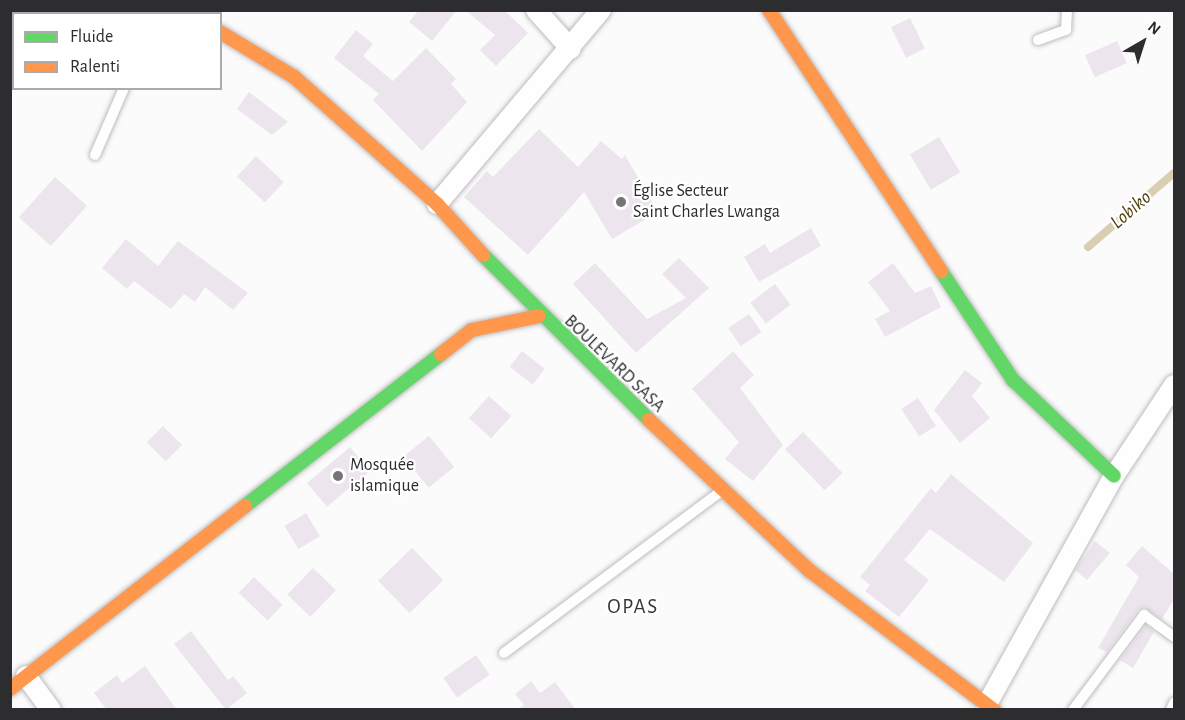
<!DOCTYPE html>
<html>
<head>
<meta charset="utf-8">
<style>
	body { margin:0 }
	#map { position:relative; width:1185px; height:720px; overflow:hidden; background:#fcfbfc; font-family:"Alegreya Sans",sans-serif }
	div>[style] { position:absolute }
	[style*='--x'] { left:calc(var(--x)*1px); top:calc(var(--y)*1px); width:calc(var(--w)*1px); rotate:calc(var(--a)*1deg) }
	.stream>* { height:8px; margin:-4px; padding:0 4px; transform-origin:4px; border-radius:4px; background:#daceb0 }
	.building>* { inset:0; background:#ece5ed; transform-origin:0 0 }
	.roads { filter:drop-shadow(0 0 2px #bdbcbd) drop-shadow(0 0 2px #bdbcbd) }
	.lane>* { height:10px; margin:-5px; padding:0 5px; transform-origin:5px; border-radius:5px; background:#fffeff }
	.street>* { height:20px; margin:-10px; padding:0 10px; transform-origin:10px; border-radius:10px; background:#fffeff }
	.fast>* { height:14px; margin:-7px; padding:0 7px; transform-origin:7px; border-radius:7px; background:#63d668 }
	.slow>* { height:14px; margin:-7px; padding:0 7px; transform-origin:7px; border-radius:7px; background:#ff974d }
	.dots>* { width:16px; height:16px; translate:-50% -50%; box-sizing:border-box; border:3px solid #fff; border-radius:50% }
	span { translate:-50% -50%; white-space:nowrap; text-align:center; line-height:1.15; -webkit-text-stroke:4.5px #fff; paint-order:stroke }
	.poi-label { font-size:18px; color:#2d2c2e }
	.left { translate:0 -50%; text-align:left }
	.street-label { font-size:18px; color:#2d2c2e }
	.water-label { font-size:20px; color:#4e3b04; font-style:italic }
	.quarter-label { font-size:21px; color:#383538; letter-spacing:1.5px }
	.frame { position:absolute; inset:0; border:12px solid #2d2c2e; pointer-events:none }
	.legend { position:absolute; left:12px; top:12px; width:210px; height:78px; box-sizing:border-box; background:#fff; border:2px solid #ababab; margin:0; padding:8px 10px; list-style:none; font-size:18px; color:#2d2c2e }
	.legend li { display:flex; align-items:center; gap:12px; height:30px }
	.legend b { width:30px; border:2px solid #ababab }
	.north { position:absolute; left:1113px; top:12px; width:60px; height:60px; -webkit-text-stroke:4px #fff; paint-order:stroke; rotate:39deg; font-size:16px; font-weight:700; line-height:24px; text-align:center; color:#2d2c2e }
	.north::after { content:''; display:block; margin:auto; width:21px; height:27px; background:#2d2c2e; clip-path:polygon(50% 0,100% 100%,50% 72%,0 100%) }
</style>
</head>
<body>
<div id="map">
	<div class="stream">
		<div style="--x:1088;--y:247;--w:113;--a:-40.7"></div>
	</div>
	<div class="building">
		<div style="clip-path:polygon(419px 10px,457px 10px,432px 41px,409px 22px)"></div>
		<div style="clip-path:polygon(465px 10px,504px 10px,528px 33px,496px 66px,480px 50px,495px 35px)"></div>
		<div style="left:910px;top:18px;width:34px;height:21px;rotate:64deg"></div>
		<div style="clip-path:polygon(356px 30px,373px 44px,363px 56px,393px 81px,426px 48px,456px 79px,451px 84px,467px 102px,422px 151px,373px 100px,379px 94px,334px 58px)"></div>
		<div style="left:1117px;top:41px;width:24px;height:35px;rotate:66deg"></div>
		<div style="clip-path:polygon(249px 92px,288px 122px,272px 135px,237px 109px)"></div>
		<div style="clip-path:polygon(539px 129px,578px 167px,601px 141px,622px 159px,625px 155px,658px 212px,612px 239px,584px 192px,528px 255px,464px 197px,487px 171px,493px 177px)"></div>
		<div style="left:939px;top:137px;width:41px;height:34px;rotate:59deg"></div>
		<div style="left:256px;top:156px;width:38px;height:28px;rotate:43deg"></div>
		<div style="left:55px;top:177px;width:43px;height:54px;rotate:42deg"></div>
		<div style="clip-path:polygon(811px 228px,821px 246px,759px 282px,744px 257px,765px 244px,770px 253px)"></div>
		<div style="clip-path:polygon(126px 239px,158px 266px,178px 241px,248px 293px,233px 310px,205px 287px,195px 302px,184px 294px,171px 309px,134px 281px,127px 289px,102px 268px)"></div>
		<div style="clip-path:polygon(679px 258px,709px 288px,636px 353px,573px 284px,595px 263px,647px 319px,686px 298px,662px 274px)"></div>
		<div style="clip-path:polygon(893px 263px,915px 293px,931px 286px,941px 307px,885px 337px,875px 319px,890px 311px,868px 282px)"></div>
		<div style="left:775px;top:284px;width:26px;height:31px;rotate:53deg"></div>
		<div style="left:749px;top:314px;width:22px;height:25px;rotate:56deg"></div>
		<div style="left:522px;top:351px;width:29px;height:20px;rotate:38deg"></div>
		<div style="clip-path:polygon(733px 351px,754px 375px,740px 388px,783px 445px,753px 481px,725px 459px,739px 442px,692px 389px)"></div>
		<div style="clip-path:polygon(965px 370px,982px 383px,972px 396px,990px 418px,960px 443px,934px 410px)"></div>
		<div style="left:489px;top:396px;width:30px;height:30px;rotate:42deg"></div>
		<div style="left:918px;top:398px;width:33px;height:20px;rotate:57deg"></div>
		<div style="left:163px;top:426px;width:27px;height:23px;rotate:45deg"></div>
		<div style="left:803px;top:432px;width:57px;height:25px;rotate:46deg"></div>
		<div style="left:429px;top:436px;width:40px;height:33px;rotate:51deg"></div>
		<div style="left:350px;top:447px;width:31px;height:56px;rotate:50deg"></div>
		<div style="clip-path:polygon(951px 474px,1033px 543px,1004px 582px,930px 529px,904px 560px,929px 580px,899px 617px,865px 591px,870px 585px,860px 577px,931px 488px,936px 493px)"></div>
		<div style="left:306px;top:513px;width:27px;height:25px;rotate:59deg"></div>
		<div style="clip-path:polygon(1095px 541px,1110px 553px,1087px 580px,1075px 570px)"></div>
		<div style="clip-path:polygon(1142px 546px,1174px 574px,1174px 599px,1162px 619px,1145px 608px,1138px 610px,1107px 652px,1098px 648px,1139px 577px,1126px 565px)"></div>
		<div style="left:412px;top:548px;width:45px;height:47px;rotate:46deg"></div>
		<div style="left:313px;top:568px;width:32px;height:37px;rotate:44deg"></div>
		<div style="left:254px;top:577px;width:40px;height:22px;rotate:44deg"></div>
		<div style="clip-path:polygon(1146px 625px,1154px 632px,1133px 668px,1120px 660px)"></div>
		<div style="clip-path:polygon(191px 631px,228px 680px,233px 676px,247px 693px,226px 710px,174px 644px)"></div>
		<div style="left:476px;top:655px;width:24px;height:40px;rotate:55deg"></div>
		<div style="clip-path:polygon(145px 666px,177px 710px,107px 710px,94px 693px,117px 675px,122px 683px)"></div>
		<div style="clip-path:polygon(531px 681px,540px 693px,555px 682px,576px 710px,518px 710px,524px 705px,515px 694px)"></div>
	</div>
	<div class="roads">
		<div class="lane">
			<div style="--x:67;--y:14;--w:4;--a:-76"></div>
			<div style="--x:156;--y:14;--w:4;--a:-76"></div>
			<div style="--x:1038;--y:40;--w:30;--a:-20"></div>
			<div style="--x:1066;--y:30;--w:20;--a:-87"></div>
			<div style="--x:95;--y:155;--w:73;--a:-66.6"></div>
			<div style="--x:504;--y:653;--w:269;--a:-36.7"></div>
			<div style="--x:1073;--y:710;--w:119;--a:-53.2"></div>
			<div style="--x:1144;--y:615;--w:37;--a:36"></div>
			<div style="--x:1171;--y:710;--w:8;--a:-67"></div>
		</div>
		<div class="street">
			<div style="--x:536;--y:10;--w:52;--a:48.1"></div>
			<div style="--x:437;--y:204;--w:254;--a:-49.8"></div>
			<div style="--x:26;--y:676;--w:42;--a:53.7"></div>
			<div style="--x:987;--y:704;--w:261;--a:-60.9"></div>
			<div style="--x:1114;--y:476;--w:109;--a:-56.6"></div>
		</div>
		<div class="fast">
			<div style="--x:185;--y:10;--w:6;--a:39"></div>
			<div style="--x:483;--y:255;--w:234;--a:44.8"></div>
			<div style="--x:941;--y:271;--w:131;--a:56.6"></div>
			<div style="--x:1013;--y:380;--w:139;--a:43.5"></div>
			<div style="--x:245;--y:506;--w:248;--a:-37.8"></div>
		</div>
		<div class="slow">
			<div style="--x:769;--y:10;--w:313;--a:56.6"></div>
			<div style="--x:220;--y:32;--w:87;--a:31.3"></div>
			<div style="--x:294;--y:77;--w:191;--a:41.6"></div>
			<div style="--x:437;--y:204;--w:69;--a:48"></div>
			<div style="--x:441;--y:354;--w:39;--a:-38"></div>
			<div style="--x:472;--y:330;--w:68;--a:-11.8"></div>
			<div style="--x:649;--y:420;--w:221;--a:43.2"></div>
			<div style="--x:810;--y:571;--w:231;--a:37.1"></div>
			<div style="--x:10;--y:689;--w:298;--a:-37.9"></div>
		</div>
	</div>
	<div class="dots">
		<div style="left:621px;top:202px;background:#757476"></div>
		<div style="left:338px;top:476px;background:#757476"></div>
	</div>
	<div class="poi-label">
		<span class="left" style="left:633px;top:202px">Église Secteur<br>Saint Charles Lwanga</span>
		<span class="left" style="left:350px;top:476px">Mosquée<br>islamique</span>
	</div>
	<div class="street-label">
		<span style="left:614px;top:364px;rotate:44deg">BOULEVARD SASA</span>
	</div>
	<div class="water-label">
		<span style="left:1131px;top:210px;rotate:-41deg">Lobiko</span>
	</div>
	<div class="quarter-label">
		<span style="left:633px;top:607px">OPAS</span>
	</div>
	<div class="frame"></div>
	<ul class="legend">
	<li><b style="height:8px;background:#63d668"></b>Fluide</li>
	<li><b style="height:8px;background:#ff974d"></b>Ralenti</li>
	</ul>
	<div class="north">N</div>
</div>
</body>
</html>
